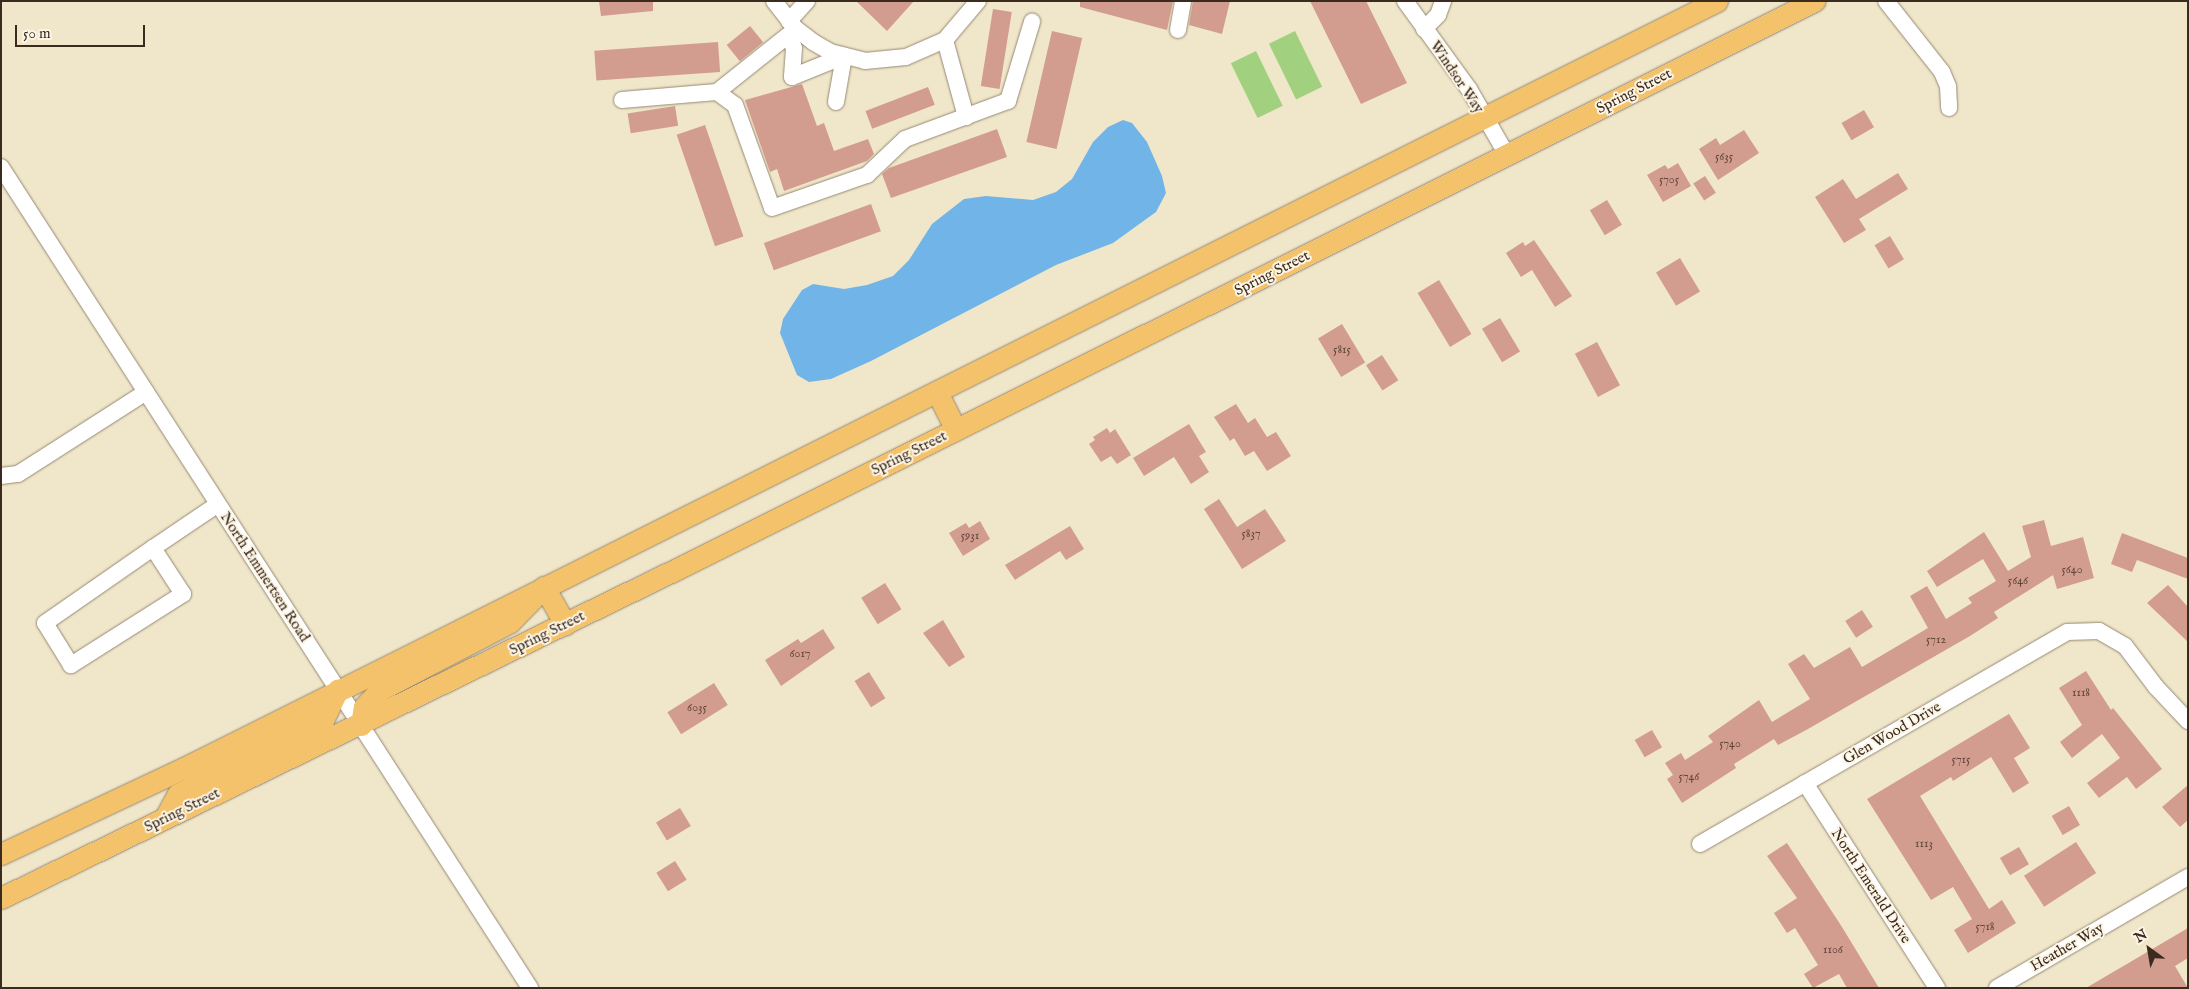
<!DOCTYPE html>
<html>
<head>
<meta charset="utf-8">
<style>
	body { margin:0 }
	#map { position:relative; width:2189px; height:989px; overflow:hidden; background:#f0e7ca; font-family:"IM FELL English",serif }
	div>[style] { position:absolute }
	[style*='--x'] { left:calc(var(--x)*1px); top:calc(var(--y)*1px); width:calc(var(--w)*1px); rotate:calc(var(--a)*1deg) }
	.green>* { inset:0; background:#a1d17f; transform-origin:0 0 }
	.water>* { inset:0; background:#71b4e7 }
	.building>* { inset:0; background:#d29c8f; transform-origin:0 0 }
	.roads { filter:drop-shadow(0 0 1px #968874) drop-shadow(0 0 1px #968874) }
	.minor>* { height:16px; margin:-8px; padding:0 8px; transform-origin:8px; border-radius:8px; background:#fff }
	.major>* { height:21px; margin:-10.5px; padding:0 10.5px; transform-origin:10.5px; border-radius:10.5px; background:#f4c26a }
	span { translate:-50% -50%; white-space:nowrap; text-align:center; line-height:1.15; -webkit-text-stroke:4px #fcf5e5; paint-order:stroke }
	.number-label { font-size:12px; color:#61463a }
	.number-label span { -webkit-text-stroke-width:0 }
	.street-label { font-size:15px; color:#3b2a1e }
	.frame { position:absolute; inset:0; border:2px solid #3b2a1e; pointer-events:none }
	.north { position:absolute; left:2124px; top:924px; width:50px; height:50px; -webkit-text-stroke:4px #fcf5e5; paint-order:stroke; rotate:328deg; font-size:14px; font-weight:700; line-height:20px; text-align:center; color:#3b2a1e }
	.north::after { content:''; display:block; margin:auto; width:18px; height:22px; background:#3b2a1e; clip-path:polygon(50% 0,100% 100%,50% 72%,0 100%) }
	.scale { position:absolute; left:15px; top:25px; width:130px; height:22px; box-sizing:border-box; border:2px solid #3b2a1e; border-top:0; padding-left:6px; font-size:15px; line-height:18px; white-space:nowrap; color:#3b2a1e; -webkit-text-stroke:4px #fcf5e5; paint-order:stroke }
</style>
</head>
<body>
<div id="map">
	<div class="green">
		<div style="left:1295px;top:31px;width:62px;height:29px;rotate:64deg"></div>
		<div style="left:1256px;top:51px;width:61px;height:28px;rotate:64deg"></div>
	</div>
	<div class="water">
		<div style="clip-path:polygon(1123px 120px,1132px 123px,1147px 142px,1162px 176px,1166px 193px,1156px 212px,1113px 243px,1056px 265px,871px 361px,831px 379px,809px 382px,797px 375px,780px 333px,783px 319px,802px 290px,813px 284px,844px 289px,867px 285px,893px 276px,909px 260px,932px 224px,964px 199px,986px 196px,1033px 200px,1056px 192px,1072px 179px,1093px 142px,1108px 127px)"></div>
	</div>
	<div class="building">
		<div style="clip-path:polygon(599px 1px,653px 1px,653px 11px,601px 16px)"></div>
		<div style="clip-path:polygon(856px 1px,914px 1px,887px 31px)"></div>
		<div style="clip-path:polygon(1080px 1px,1173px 1px,1167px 30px,1080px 7px)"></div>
		<div style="clip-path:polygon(1193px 1px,1230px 1px,1222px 34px,1189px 25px)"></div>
		<div style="clip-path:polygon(1310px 1px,1366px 1px,1407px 83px,1361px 104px)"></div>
		<div style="left:993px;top:9px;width:19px;height:78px;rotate:9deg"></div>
		<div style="left:750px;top:26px;width:21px;height:30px;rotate:51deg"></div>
		<div style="left:1052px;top:31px;width:31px;height:114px;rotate:13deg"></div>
		<div style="left:718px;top:42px;width:30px;height:124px;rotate:86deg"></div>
		<div style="clip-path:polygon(802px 84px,817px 126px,824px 123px,834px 151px,868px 139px,874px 154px,867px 161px,784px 191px,777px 169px,770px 172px,745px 100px)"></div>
		<div style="left:928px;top:87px;width:19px;height:67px;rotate:69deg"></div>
		<div style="left:675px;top:106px;width:20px;height:48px;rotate:81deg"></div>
		<div style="left:1864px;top:110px;width:20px;height:26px;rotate:60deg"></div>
		<div style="left:705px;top:125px;width:118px;height:30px;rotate:71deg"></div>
		<div style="clip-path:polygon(997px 129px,1007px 157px,891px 198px,882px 174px,889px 168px)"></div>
		<div style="clip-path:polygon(1744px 130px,1759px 153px,1718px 180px,1699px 149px,1716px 138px,1720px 145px)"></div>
		<div style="clip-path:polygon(1678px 163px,1691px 186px,1663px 202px,1647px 175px,1665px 165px,1668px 169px)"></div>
		<div style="clip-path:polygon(1898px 173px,1908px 189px,1859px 219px,1866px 230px,1844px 243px,1815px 197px,1843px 179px,1856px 199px)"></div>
		<div style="left:1705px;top:176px;width:20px;height:14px;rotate:57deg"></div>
		<div style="left:1607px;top:200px;width:29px;height:20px;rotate:59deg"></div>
		<div style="left:871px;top:204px;width:29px;height:114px;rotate:70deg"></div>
		<div style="left:1890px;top:236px;width:27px;height:18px;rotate:59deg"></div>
		<div style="clip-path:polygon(1534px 240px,1572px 296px,1555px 307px,1532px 270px,1521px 277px,1506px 253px,1523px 242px,1525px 246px)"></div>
		<div style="left:1680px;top:258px;width:39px;height:28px;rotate:59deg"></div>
		<div style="left:1439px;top:280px;width:63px;height:25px;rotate:59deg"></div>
		<div style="left:1500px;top:318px;width:39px;height:21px;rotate:59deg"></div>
		<div style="left:1342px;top:324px;width:45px;height:28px;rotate:59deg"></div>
		<div style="left:1597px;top:342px;width:49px;height:25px;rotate:62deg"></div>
		<div style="left:1382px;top:355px;width:30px;height:19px;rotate:57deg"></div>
		<div style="clip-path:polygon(1236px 404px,1248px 423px,1255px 418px,1267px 437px,1276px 432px,1291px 456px,1267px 471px,1254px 451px,1245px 456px,1234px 438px,1230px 441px,1214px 417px)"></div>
		<div style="clip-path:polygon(1189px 424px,1206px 452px,1199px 456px,1209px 472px,1191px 484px,1174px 457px,1144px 476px,1133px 458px)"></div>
		<div style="clip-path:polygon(1107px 428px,1110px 433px,1115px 429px,1131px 455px,1117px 464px,1111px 456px,1101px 462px,1089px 444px,1095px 440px,1093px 437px)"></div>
		<div style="clip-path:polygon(1219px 499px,1237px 527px,1265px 509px,1286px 541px,1242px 569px,1204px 509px)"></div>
		<div style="clip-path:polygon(2044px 520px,2051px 546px,2083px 537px,2094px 578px,2057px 589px,2053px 575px,1994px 612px,1998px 618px,1970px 636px,1808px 729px,1778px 745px,1774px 739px,1734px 764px,1736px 768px,1682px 803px,1667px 779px,1673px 775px,1665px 763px,1681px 753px,1685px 760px,1713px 742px,1708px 736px,1759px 700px,1772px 722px,1810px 699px,1788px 664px,1804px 654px,1814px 668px,1850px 647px,1862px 667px,1928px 628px,1910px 596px,1927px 586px,1946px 619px,1972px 603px,1968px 598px,1996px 581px,1983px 559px,1937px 587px,1927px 571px,1984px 532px,2008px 571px,2031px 557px,2022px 526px)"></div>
		<div style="clip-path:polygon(980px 521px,990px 539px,963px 556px,949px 533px,966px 523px,969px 528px)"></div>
		<div style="clip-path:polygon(1070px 526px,1084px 549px,1066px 560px,1060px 551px,1015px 580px,1005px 565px)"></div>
		<div style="clip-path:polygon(2122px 533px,2188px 558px,2188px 579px,2137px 560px,2132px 572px,2111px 564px)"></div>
		<div style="left:885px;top:583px;width:31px;height:28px;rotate:58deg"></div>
		<div style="clip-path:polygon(2168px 585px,2188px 607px,2188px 642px,2147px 603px)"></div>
		<div style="left:1862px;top:610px;width:20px;height:20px;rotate:57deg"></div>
		<div style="clip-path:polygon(943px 620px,965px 657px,949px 667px,923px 633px)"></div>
		<div style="clip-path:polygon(823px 629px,835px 648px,781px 686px,765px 660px,798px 639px,801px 643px)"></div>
		<div style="clip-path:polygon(2086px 671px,2111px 710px,2113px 708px,2162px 769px,2136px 789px,2127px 777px,2099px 798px,2087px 783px,2120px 758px,2102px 734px,2072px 758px,2060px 742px,2082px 725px,2059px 688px)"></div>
		<div style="left:869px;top:672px;width:31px;height:17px;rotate:58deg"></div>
		<div style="left:714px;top:683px;width:26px;height:55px;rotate:58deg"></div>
		<div style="clip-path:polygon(2009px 714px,2030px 748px,2014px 758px,2029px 783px,2013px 793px,1991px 757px,1953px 781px,1951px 777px,1920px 796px,1989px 909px,2002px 900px,2016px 923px,1968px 953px,1954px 930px,1972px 919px,1953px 887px,1931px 900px,1867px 799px)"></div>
		<div style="left:1652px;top:730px;width:20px;height:20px;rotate:60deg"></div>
		<div style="clip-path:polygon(2188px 785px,2188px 820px,2180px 827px,2162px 807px)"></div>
		<div style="left:2069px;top:806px;width:22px;height:20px;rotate:60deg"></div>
		<div style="left:680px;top:808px;width:21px;height:28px;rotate:59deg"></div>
		<div style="left:2076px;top:842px;width:37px;height:62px;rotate:57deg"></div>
		<div style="clip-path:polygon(1787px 843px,1842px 927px,1879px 988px,1847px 988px,1839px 974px,1813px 988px,1804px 974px,1818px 965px,1795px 928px,1787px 933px,1774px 913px,1797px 898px,1767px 856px)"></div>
		<div style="left:2019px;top:847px;width:20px;height:22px;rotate:60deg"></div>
		<div style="left:675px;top:861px;width:22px;height:22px;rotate:58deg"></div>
		<div style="clip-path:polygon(2188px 928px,2188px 958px,2175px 966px,2188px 988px,2086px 988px)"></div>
	</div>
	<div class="roads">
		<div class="minor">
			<div style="--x:774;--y:1;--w:36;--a:52"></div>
			<div style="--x:796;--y:29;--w:21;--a:37"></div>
			<div style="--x:813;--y:42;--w:20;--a:30"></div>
			<div style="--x:830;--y:52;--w:36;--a:14"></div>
			<div style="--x:865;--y:61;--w:41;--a:-5.6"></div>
			<div style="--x:906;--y:57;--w:43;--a:-23.6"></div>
			<div style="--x:945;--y:40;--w:51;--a:-49.8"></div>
			<div style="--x:1405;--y:1;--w:109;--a:54"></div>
			<div style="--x:1469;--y:89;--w:76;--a:60.1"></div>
			<div style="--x:1886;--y:1;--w:90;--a:51.7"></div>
			<div style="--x:1942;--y:72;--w:15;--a:67"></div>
			<div style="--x:1948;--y:86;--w:22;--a:87"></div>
			<div style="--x:789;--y:21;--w:27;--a:-48"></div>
			<div style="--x:1424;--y:29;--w:20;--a:-45"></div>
			<div style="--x:1438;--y:15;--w:15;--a:-70"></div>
			<div style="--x:1178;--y:30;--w:29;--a:-80"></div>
			<div style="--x:788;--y:36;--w:13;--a:63"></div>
			<div style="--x:794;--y:48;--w:29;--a:94"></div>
			<div style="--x:792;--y:77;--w:56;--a:-22"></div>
			<div style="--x:945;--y:40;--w:80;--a:74.7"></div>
			<div style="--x:717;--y:92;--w:22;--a:36"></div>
			<div style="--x:735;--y:105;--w:109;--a:70.2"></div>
			<div style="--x:772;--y:208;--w:101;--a:-19.2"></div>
			<div style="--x:867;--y:175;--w:52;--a:-43.5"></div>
			<div style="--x:905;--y:139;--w:110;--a:-20.3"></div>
			<div style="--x:1008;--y:101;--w:83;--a:-73.1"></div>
			<div style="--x:622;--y:100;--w:95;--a:-4.8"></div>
			<div style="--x:717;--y:92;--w:101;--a:-38.6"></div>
			<div style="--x:836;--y:102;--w:47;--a:-80.1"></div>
			<div style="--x:1;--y:167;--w:977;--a:57.2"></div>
			<div style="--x:1;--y:476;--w:17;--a:-7"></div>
			<div style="--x:18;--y:474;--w:152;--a:-32.6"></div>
			<div style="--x:153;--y:548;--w:55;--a:56.9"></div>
			<div style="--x:183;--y:594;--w:133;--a:147.6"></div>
			<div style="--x:71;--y:665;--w:49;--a:-121.8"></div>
			<div style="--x:45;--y:623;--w:131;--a:-34.8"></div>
			<div style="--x:153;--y:548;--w:78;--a:-34.1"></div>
			<div style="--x:1805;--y:783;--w:244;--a:57.2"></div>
			<div style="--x:1700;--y:844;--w:424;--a:-30"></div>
			<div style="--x:2067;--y:632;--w:32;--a:-2"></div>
			<div style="--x:2099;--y:631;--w:30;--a:30"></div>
			<div style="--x:2125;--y:646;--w:51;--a:52.9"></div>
			<div style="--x:2156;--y:687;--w:47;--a:46.7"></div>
			<div style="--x:1997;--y:988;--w:221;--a:-30.2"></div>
		</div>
		<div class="major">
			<div style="--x:937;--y:392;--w:42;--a:63.4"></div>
			<div style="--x:361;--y:725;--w:18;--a:-81"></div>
			<div style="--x:364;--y:707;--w:23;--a:-47"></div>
			<div style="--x:380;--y:690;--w:147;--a:-27.6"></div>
			<div style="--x:510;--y:622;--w:49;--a:-45.8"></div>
			<div style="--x:544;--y:587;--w:43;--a:60.4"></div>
			<div style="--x:165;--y:818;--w:27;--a:-62"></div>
			<div style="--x:178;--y:794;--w:163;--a:-27"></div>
			<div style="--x:323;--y:720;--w:34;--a:-64"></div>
			<div style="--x:1;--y:854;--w:202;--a:-25.2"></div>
			<div style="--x:184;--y:768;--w:1714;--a:-26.58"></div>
			<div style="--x:1;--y:898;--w:765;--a:-25.96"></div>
			<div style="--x:689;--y:563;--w:1258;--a:-26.54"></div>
		</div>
	</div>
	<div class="number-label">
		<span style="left:1724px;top:157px">5635</span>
		<span style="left:1669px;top:180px">5705</span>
		<span style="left:1342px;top:350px">5815</span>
		<span style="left:1251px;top:534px">5837</span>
		<span style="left:970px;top:536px">5931</span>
		<span style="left:2072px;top:570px">5640</span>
		<span style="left:2018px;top:581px">5646</span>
		<span style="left:1936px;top:640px">5712</span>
		<span style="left:800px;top:654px">6017</span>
		<span style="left:2081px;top:693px">1118</span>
		<span style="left:697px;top:708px">6035</span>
		<span style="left:1730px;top:744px">5740</span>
		<span style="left:1961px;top:760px">5715</span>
		<span style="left:1689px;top:777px">5746</span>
		<span style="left:1924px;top:844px">1113</span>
		<span style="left:1985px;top:927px">5718</span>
		<span style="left:1833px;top:950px">1106</span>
	</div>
	<div class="street-label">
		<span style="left:1457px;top:77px;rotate:56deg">Windsor Way</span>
		<span style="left:1634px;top:91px;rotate:-27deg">Spring Street</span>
		<span style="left:1272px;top:273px;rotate:-27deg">Spring Street</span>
		<span style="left:909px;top:453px;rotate:-26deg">Spring Street</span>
		<span style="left:265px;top:577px;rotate:57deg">North Emmertsen Road</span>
		<span style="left:547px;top:633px;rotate:-26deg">Spring Street</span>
		<span style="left:1892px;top:733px;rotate:-30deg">Glen Wood Drive</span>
		<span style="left:182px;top:810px;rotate:-26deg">Spring Street</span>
		<span style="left:1871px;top:886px;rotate:57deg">North Emerald Drive</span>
		<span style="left:2067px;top:947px;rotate:-30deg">Heather Way</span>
	</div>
	<div class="frame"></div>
	<div class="north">N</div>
	<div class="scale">50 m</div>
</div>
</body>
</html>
